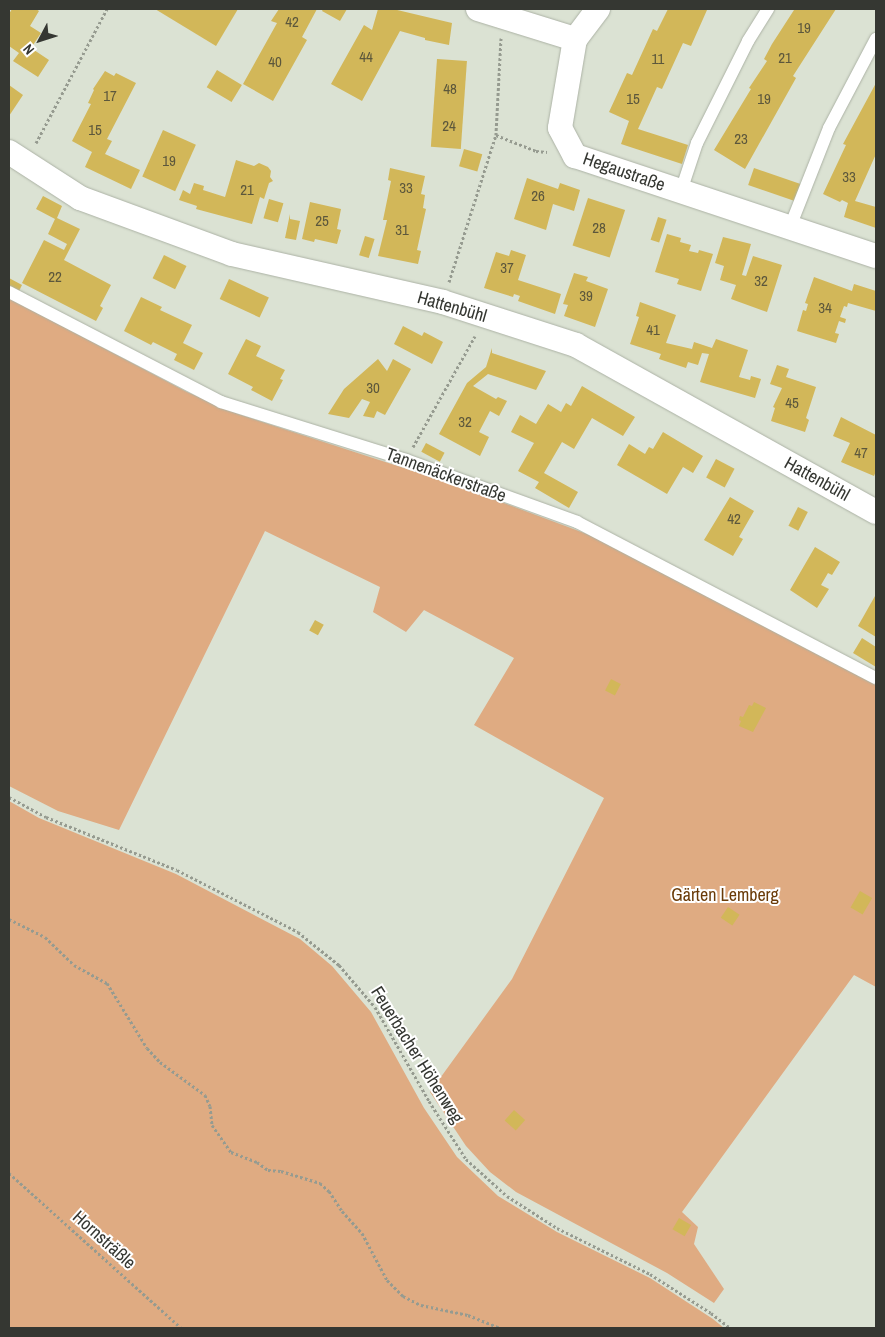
<!DOCTYPE html>
<html>
<head>
<meta charset="utf-8">
<style>
	body { margin:0 }
	#map { position:relative; width:885px; height:1337px; overflow:hidden; background:#dbe2d3; font-family:"Archivo Narrow",sans-serif }
	div>[style] { position:absolute }
	[style*='--x'] { left:calc(var(--x)*1px); top:calc(var(--y)*1px); width:calc(var(--w)*1px); rotate:calc(var(--a)*1deg) }
	.green>* { inset:0; background:#dfab82 }
	.building>* { inset:0; background:#d2b759; transform-origin:0 0 }
	.path>* { height:3px; margin-top:-1.5px; transform-origin:0; background:repeating-linear-gradient(90deg,#969b90 0 2.5px,transparent 0 5px) }
	.roads { filter:drop-shadow(0 0 1px #acb2a5) drop-shadow(0 0 1px #acb2a5) }
	.lane>* { height:12px; margin:-6px; padding:0 6px; transform-origin:6px; border-radius:6px; background:#fff }
	.street>* { height:24px; margin:-12px; padding:0 12px; transform-origin:12px; border-radius:12px; background:#fff }
	span { translate:-50% -50%; white-space:nowrap; text-align:center; line-height:1.15; -webkit-text-stroke:4px #fff; paint-order:stroke }
	.number-label { font-size:15px; color:#5c573c }
	.number-label span { -webkit-text-stroke-width:0 }
	.street-label { font-size:18px; color:#353732 }
	.park-label { font-size:18px; color:#6a3b08 }
	.frame { position:absolute; inset:0; border:10px solid #353732; pointer-events:none }
	.north { position:absolute; left:15px; top:15px; width:50px; height:50px; -webkit-text-stroke:4px #fff; paint-order:stroke; rotate:230deg; font-size:14px; font-weight:700; line-height:20px; text-align:center; color:#353732 }
	.north::after { content:''; display:block; margin:auto; width:18px; height:22px; background:#353732; clip-path:polygon(50% 0,100% 100%,50% 72%,0 100%) }
</style>
</head>
<body>
<div id="map">
	<div class="green">
		<div style="clip-path:polygon(9px 298px,187px 392px,238px 414px,453px 484px,603px 540px,876px 683px,876px 987px,854px 975px,682px 1212px,698px 1227px,694px 1244px,724px 1289px,714px 1303px,667px 1273px,516px 1192px,490px 1172px,466px 1146px,430px 1092px,512px 979px,604px 798px,474px 725px,514px 658px,424px 610px,406px 632px,373px 612px,380px 587px,265px 531px,119px 830px,58px 811px,9px 786px)"></div>
		<div style="clip-path:polygon(9px 801px,39px 818px,176px 874px,300px 939px,332px 966px,371px 1012px,424px 1108px,457px 1157px,498px 1196px,557px 1232px,650px 1278px,713px 1319px,724px 1328px,9px 1328px)"></div>
	</div>
	<div class="building">
		<div style="clip-path:polygon(12px 9px,36px 9px,39px 11px,30px 26px,41px 33px,31px 48px,49px 60px,38px 77px,13px 61px,19px 53px,9px 46px,9px 14px)"></div>
		<div style="clip-path:polygon(155px 9px,238px 9px,216px 46px)"></div>
		<div style="clip-path:polygon(279px 9px,317px 9px,302px 37px,307px 40px,273px 101px,243px 84px,277px 23px,271px 21px)"></div>
		<div style="clip-path:polygon(323px 9px,347px 9px,340px 21px,322px 11px)"></div>
		<div style="clip-path:polygon(378px 9px,393px 9px,452px 23px,449px 45px,425px 40px,425px 38px,400px 31px,362px 101px,331px 84px,364px 25px,372px 30px)"></div>
		<div style="clip-path:polygon(668px 9px,707px 10px,691px 46px,683px 43px,662px 89px,657px 87px,638px 129px,688px 145px,682px 164px,621px 144px,629px 121px,609px 112px,627px 73px,632px 75px,653px 29px,657px 31px)"></div>
		<div style="clip-path:polygon(836px 9px,793px 76px,796px 78px,745px 169px,714px 150px,751px 89px,749px 88px,767px 61px,764px 59px,772px 44px,794px 10px)"></div>
		<div style="left:437px;top:59px;width:30px;height:88px;rotate:4deg"></div>
		<div style="left:217px;top:70px;width:29px;height:20px;rotate:31deg"></div>
		<div style="clip-path:polygon(105px 71px,114px 76px,116px 73px,136px 83px,107px 139px,112px 141px,105px 154px,140px 170px,131px 189px,85px 167px,92px 152px,72px 141px,91px 104px,88px 103px,94px 90px,93px 89px)"></div>
		<div style="clip-path:polygon(876px 83px,876px 154px,855px 201px,876px 207px,876px 228px,844px 217px,848px 203px,842px 200px,840px 202px,823px 194px,846px 145px,843px 144px)"></div>
		<div style="clip-path:polygon(9px 85px,23px 95px,9px 116px)"></div>
		<div style="left:163px;top:130px;width:36px;height:51px;rotate:24deg"></div>
		<div style="left:464px;top:149px;width:19px;height:18px;rotate:16deg"></div>
		<div style="clip-path:polygon(236px 160px,254px 166px,259px 163px,268px 167px,271px 171px,270px 177px,273px 181px,269px 183px,264px 199px,260px 197px,252px 224px,196px 209px,197px 206px,179px 200px,183px 190px,190px 194px,194px 183px,204px 186px,203px 190px,225px 197px)"></div>
		<div style="clip-path:polygon(390px 168px,425px 176px,421px 194px,425px 195px,423px 208px,426px 209px,417px 250px,421px 251px,418px 264px,378px 256px,387px 220px,383px 220px,391px 181px,388px 180px)"></div>
		<div style="left:754px;top:168px;width:50px;height:18px;rotate:19deg"></div>
		<div style="clip-path:polygon(527px 178px,558px 189px,560px 183px,580px 190px,574px 211px,553px 204px,546px 230px,514px 219px)"></div>
		<div style="clip-path:polygon(43px 196px,62px 206px,57px 218px,80px 229px,64px 260px,111px 285px,100px 306px,103px 308px,96px 321px,22px 283px,44px 240px,64px 250px,67px 244px,48px 234px,55px 219px,36px 209px)"></div>
		<div style="left:588px;top:198px;width:39px;height:50px;rotate:18deg"></div>
		<div style="left:269px;top:199px;width:15px;height:20px;rotate:16deg"></div>
		<div style="clip-path:polygon(310px 202px,341px 209px,337px 229px,341px 230px,337px 244px,315px 239px,314px 242px,302px 239px)"></div>
		<div style="clip-path:polygon(290px 214px,290px 219px,300px 221px,296px 240px,285px 238px)"></div>
		<div style="left:658px;top:217px;width:9px;height:24px;rotate:18deg"></div>
		<div style="clip-path:polygon(667px 234px,681px 238px,680px 242px,691px 245px,689px 251px,698px 253px,699px 250px,713px 254px,701px 291px,677px 284px,679px 279px,655px 272px)"></div>
		<div style="left:365px;top:236px;width:10px;height:20px;rotate:17deg"></div>
		<div style="clip-path:polygon(723px 237px,751px 244px,742px 275px,746px 276px,753px 256px,782px 265px,767px 312px,731px 299px,736px 285px,720px 280px,724px 266px,715px 263px)"></div>
		<div style="clip-path:polygon(511px 250px,526px 255px,518px 280px,561px 294px,555px 314px,518px 301px,520px 296px,514px 294px,513px 297px,484px 288px,496px 252px,509px 256px)"></div>
		<div style="left:164px;top:255px;width:25px;height:26px;rotate:26deg"></div>
		<div style="clip-path:polygon(574px 273px,588px 277px,586px 281px,608px 289px,595px 327px,564px 316px,568px 305px,563px 304px)"></div>
		<div style="clip-path:polygon(814px 277px,852px 291px,854px 284px,876px 291px,876px 311px,848px 303px,847px 307px,844px 306px,840px 317px,846px 319px,845px 323px,839px 321px,835px 333px,839px 334px,836px 343px,797px 331px,803px 310px,806px 311px,808px 304px,805px 303px)"></div>
		<div style="clip-path:polygon(9px 278px,22px 285px,19px 291px,9px 286px)"></div>
		<div style="left:229px;top:279px;width:44px;height:22px;rotate:25deg"></div>
		<div style="clip-path:polygon(141px 297px,162px 307px,160px 310px,192px 325px,183px 343px,203px 353px,194px 370px,174px 360px,177px 354px,153px 342px,151px 345px,124px 331px)"></div>
		<div style="clip-path:polygon(640px 302px,676px 315px,666px 343px,692px 349px,694px 342px,712px 348px,716px 339px,748px 350px,739px 377px,750px 380px,751px 376px,761px 379px,755px 398px,700px 382px,709px 354px,702px 353px,698px 365px,688px 362px,686px 368px,659px 359px,661px 354px,630px 344px,639px 317px,636px 316px)"></div>
		<div style="clip-path:polygon(403px 326px,422px 336px,424px 332px,443px 342px,432px 364px,394px 344px)"></div>
		<div style="clip-path:polygon(246px 339px,261px 346px,256px 356px,285px 370px,280px 379px,283px 380px,272px 401px,251px 390px,253px 387px,228px 374px)"></div>
		<div style="clip-path:polygon(492px 348px,492px 353px,546px 371px,536px 390px,488px 374px,473px 386px,496px 399px,498px 397px,507px 401px,499px 416px,490px 411px,479px 432px,489px 437px,480px 456px,439px 434px,467px 383px,486px 367px)"></div>
		<div style="clip-path:polygon(378px 359px,387px 371px,393px 359px,411px 369px,385px 415px,377px 411px,374px 418px,363px 416px,370px 402px,362px 399px,349px 418px,328px 414px,344px 389px)"></div>
		<div style="clip-path:polygon(777px 365px,789px 369px,786px 377px,816px 387px,806px 418px,809px 420px,805px 432px,771px 421px,775px 408px,773px 407px,782px 388px,770px 384px)"></div>
		<div style="clip-path:polygon(582px 386px,635px 417px,623px 436px,592px 418px,574px 449px,562px 442px,544px 473px,578px 492px,569px 508px,535px 488px,539px 482px,518px 471px,534px 443px,511px 432px,520px 415px,536px 424px,548px 404px,561px 412px,566px 403px,571px 406px)"></div>
		<div style="clip-path:polygon(841px 417px,876px 435px,876px 471px,874px 476px,841px 462px,850px 443px,833px 436px)"></div>
		<div style="clip-path:polygon(663px 432px,703px 456px,693px 473px,683px 467px,667px 494px,617px 465px,629px 444px,645px 454px,649px 447px,653px 449px)"></div>
		<div style="left:426px;top:443px;width:21px;height:10px;rotate:28deg"></div>
		<div style="left:716px;top:459px;width:21px;height:21px;rotate:28deg"></div>
		<div style="clip-path:polygon(730px 497px,754px 511px,739px 537px,743px 539px,733px 556px,704px 540px)"></div>
		<div style="left:798px;top:507px;width:11px;height:21px;rotate:27deg"></div>
		<div style="clip-path:polygon(815px 547px,840px 562px,832px 575px,828px 573px,821px 585px,829px 589px,817px 608px,790px 590px)"></div>
		<div style="clip-path:polygon(875px 596px,876px 596px,876px 637px,858px 626px)"></div>
		<div style="left:315px;top:620px;width:10px;height:12px;rotate:29deg"></div>
		<div style="clip-path:polygon(862px 638px,876px 647px,876px 667px,853px 653px)"></div>
		<div style="left:611px;top:679px;width:11px;height:13px;rotate:27deg"></div>
		<div style="clip-path:polygon(754px 702px,766px 708px,753px 732px,739px 726px,741px 721px,739px 720px,740px 716px,743px 717px,749px 705px,752px 706px)"></div>
		<div style="left:860px;top:891px;width:14px;height:19px;rotate:30deg"></div>
		<div style="left:728px;top:907px;width:14px;height:13px;rotate:34deg"></div>
		<div style="left:514px;top:1110px;width:15px;height:14px;rotate:42deg"></div>
		<div style="left:679px;top:1218px;width:14px;height:13px;rotate:30deg"></div>
	</div>
	<div class="path">
		<div style="--x:501;--y:38;--w:97;--a:93"></div>
		<div style="--x:496;--y:135;--w:43;--a:21.8"></div>
		<div style="--x:536;--y:151;--w:11;--a:5"></div>
		<div style="--x:36;--y:143;--w:152;--a:-62.1"></div>
		<div style="--x:449;--y:282;--w:154;--a:-72.3"></div>
		<div style="--x:413;--y:447;--w:127;--a:-60.8"></div>
		<div style="--x:9;--y:797;--w:42;--a:28.4"></div>
		<div style="--x:46;--y:817;--w:141;--a:22"></div>
		<div style="--x:177;--y:870;--w:136;--a:27.1"></div>
		<div style="--x:298;--y:932;--w:53;--a:38.8"></div>
		<div style="--x:339;--y:965;--w:55;--a:49.4"></div>
		<div style="--x:375;--y:1007;--w:108;--a:60.1"></div>
		<div style="--x:429;--y:1101;--w:69;--a:57.5"></div>
		<div style="--x:466;--y:1159;--w:55;--a:42.1"></div>
		<div style="--x:507;--y:1196;--w:59;--a:32.6"></div>
		<div style="--x:557;--y:1228;--w:104;--a:26.3"></div>
		<div style="--x:650;--y:1274;--w:72;--a:32.6"></div>
		<div style="--x:711;--y:1313;--w:24;--a:38"></div>
		<div style="--x:9;--y:919;--w:40;--a:26.6"></div>
		<div style="--x:45;--y:937;--w:40;--a:44"></div>
		<div style="--x:74;--y:965;--w:38;--a:29"></div>
		<div style="--x:107;--y:983;--w:76;--a:58.4"></div>
		<div style="--x:147;--y:1048;--w:19;--a:47"></div>
		<div style="--x:160;--y:1062;--w:56;--a:36.3"></div>
		<div style="--x:205;--y:1095;--w:12;--a:66"></div>
		<div style="--x:210;--y:1106;--w:19;--a:84"></div>
		<div style="--x:212;--y:1125;--w:33;--a:55"></div>
		<div style="--x:231;--y:1152;--w:28;--a:21"></div>
		<div style="--x:257;--y:1162;--w:14;--a:36"></div>
		<div style="--x:268;--y:1170;--w:13;--a:4"></div>
		<div style="--x:281;--y:1171;--w:41;--a:17.1"></div>
		<div style="--x:320;--y:1183;--w:12;--a:42"></div>
		<div style="--x:329;--y:1191;--w:24;--a:57"></div>
		<div style="--x:342;--y:1211;--w:30;--a:48"></div>
		<div style="--x:362;--y:1233;--w:53;--a:62"></div>
		<div style="--x:387;--y:1280;--w:23;--a:45"></div>
		<div style="--x:403;--y:1296;--w:20;--a:27"></div>
		<div style="--x:421;--y:1305;--w:48;--a:12"></div>
		<div style="--x:468;--y:1315;--w:35;--a:22"></div>
		<div style="--x:9;--y:1173;--w:232;--a:42"></div>
	</div>
	<div class="roads">
		<div class="lane">
			<div style="--x:681;--y:191;--w:51;--a:-71.6"></div>
			<div style="--x:697;--y:143;--w:114;--a:-63.4"></div>
			<div style="--x:748;--y:41;--w:38;--a:-58"></div>
			<div style="--x:790;--y:227;--w:106;--a:-68.5"></div>
			<div style="--x:829;--y:128;--w:101;--a:-62.2"></div>
			<div style="--x:9;--y:292;--w:239;--a:27.4"></div>
			<div style="--x:221;--y:402;--w:194;--a:17.4"></div>
			<div style="--x:406;--y:460;--w:182;--a:19.9"></div>
			<div style="--x:577;--y:522;--w:337;--a:27.6"></div>
		</div>
		<div class="street">
			<div style="--x:478;--y:9;--w:102;--a:17.2"></div>
			<div style="--x:598;--y:9;--w:38;--a:127"></div>
			<div style="--x:575;--y:39;--w:90;--a:99.6"></div>
			<div style="--x:560;--y:128;--w:32;--a:62"></div>
			<div style="--x:575;--y:156;--w:317;--a:18.4"></div>
			<div style="--x:9;--y:152;--w:85;--a:32.9"></div>
			<div style="--x:80;--y:198;--w:162;--a:20.2"></div>
			<div style="--x:232;--y:254;--w:216;--a:12.8"></div>
			<div style="--x:443;--y:302;--w:140;--a:17.9"></div>
			<div style="--x:576;--y:345;--w:343;--a:29.1"></div>
		</div>
	</div>
	<div class="number-label">
		<span style="left:292px;top:22px">42</span>
		<span style="left:804px;top:28px">19</span>
		<span style="left:366px;top:57px">44</span>
		<span style="left:785px;top:58px">21</span>
		<span style="left:658px;top:59px">11</span>
		<span style="left:275px;top:62px">40</span>
		<span style="left:450px;top:89px">48</span>
		<span style="left:110px;top:96px">17</span>
		<span style="left:633px;top:99px">15</span>
		<span style="left:764px;top:99px">19</span>
		<span style="left:449px;top:126px">24</span>
		<span style="left:95px;top:130px">15</span>
		<span style="left:741px;top:139px">23</span>
		<span style="left:169px;top:161px">19</span>
		<span style="left:849px;top:177px">33</span>
		<span style="left:406px;top:188px">33</span>
		<span style="left:247px;top:190px">21</span>
		<span style="left:538px;top:196px">26</span>
		<span style="left:322px;top:221px">25</span>
		<span style="left:599px;top:228px">28</span>
		<span style="left:402px;top:230px">31</span>
		<span style="left:507px;top:268px">37</span>
		<span style="left:55px;top:277px">22</span>
		<span style="left:761px;top:281px">32</span>
		<span style="left:586px;top:296px">39</span>
		<span style="left:825px;top:308px">34</span>
		<span style="left:653px;top:330px">41</span>
		<span style="left:373px;top:388px">30</span>
		<span style="left:792px;top:403px">45</span>
		<span style="left:465px;top:422px">32</span>
		<span style="left:861px;top:453px">47</span>
		<span style="left:734px;top:519px">42</span>
	</div>
	<div class="street-label">
		<span style="left:624px;top:172px;rotate:19deg">Hegaustraße</span>
		<span style="left:452px;top:307px;rotate:16deg">Hattenbühl</span>
		<span style="left:446px;top:475px;rotate:20deg">Tannenäckerstraße</span>
		<span style="left:817px;top:479px;rotate:29deg">Hattenbühl</span>
		<span style="left:417px;top:1055px;rotate:58deg">Feuerbacher Höhenweg</span>
		<span style="left:104px;top:1240px;rotate:42deg">Hornsträßle</span>
	</div>
	<div class="park-label">
		<span style="left:725px;top:895px">Gärten Lemberg</span>
	</div>
	<div class="frame"></div>
	<div class="north">N</div>
</div>
</body>
</html>
